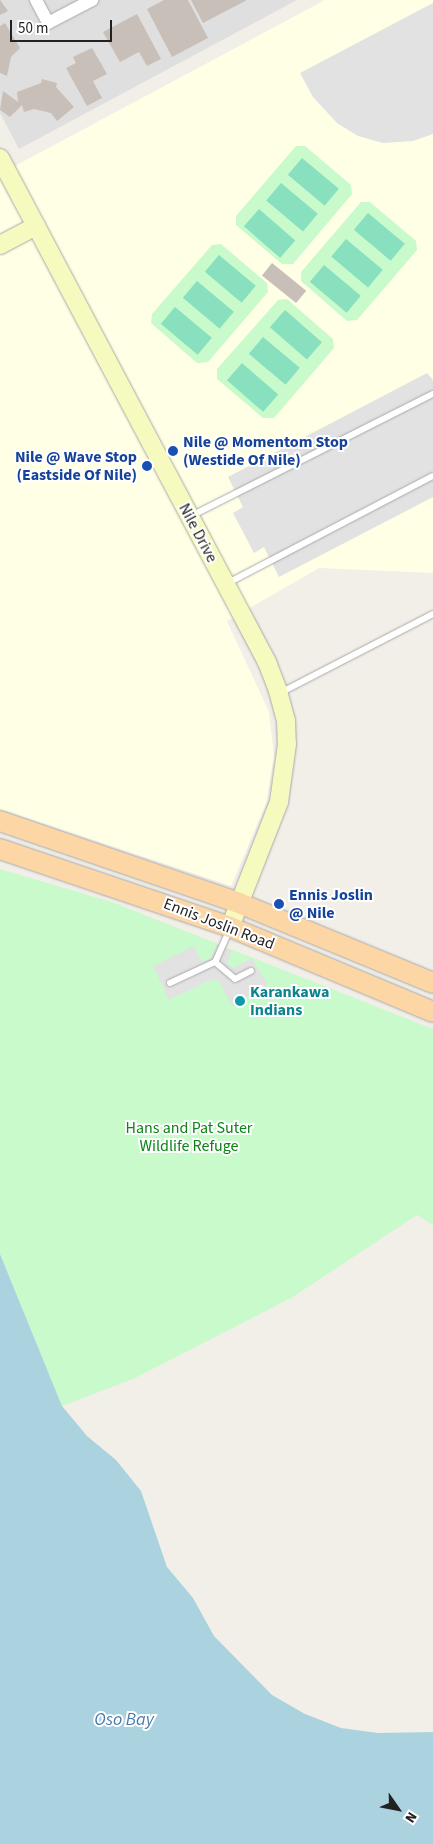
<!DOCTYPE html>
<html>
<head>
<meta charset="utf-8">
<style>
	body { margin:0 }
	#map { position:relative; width:433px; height:1844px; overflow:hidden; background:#f2efe9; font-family:"Source Sans 3",sans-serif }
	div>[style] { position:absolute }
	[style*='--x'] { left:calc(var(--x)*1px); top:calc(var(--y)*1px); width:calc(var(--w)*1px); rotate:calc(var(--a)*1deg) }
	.residential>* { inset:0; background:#e0dfdf }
	.education>* { inset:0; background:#ffffe5 }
	.park>* { inset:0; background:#c8facc }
	.pitch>* { inset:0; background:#88e0be; transform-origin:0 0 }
	.parking>* { inset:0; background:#e2e2e2 }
	.water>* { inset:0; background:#aad3df }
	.building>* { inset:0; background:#c7bfb8; transform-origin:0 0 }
	.roads { filter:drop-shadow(0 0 1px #a9a9a9) drop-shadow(0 0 1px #a9a9a9) }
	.lane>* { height:6px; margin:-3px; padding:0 3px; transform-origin:3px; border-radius:3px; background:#fff }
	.street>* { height:12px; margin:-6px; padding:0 6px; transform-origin:6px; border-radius:6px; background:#fff }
	.secondary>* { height:18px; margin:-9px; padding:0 9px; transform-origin:9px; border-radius:9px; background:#f7fabf }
	.primary>* { height:20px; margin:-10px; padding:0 10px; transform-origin:10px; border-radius:10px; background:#fcd6a4 }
	.dots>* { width:14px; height:14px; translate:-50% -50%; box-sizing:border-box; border:2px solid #fff; border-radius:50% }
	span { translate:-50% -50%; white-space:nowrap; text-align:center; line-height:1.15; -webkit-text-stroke:4px #fff; paint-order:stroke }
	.transit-label { font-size:16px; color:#164399; font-weight:700 }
	.left { translate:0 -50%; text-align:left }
	.right { translate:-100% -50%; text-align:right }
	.street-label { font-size:16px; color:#222 }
	.culture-label { font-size:16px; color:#0d838f; font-weight:700 }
	.park-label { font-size:16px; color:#0c8416 }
	.water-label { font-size:18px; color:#4a7aab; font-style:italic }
	.north { position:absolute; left:373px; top:1784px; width:50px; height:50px; -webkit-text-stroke:4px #fff; paint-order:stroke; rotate:123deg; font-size:14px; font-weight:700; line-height:20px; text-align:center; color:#222 }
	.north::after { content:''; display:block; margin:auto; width:18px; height:22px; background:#222; clip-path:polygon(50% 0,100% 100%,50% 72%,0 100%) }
	.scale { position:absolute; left:10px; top:20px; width:102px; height:22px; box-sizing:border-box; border:2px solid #222; border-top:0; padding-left:6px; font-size:15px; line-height:18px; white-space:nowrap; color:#222; -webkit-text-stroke:4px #fff; paint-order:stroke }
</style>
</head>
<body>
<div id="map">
	<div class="residential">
		<div style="clip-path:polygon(0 0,297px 0,19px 149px,0 113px)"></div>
	</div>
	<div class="education">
		<div style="clip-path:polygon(325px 0,433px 0,433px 573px,319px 568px,227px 621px,269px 712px,274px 757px,266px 804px,231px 886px,0 809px,0 174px)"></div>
	</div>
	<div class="park">
		<div style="clip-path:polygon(296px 146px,305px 146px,351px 185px,352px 194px,293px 264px,282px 264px,236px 225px,236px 216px)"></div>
		<div style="clip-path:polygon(361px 202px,370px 202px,416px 241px,417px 250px,357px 320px,347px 321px,301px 281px,301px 272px)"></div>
		<div style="clip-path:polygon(221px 244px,267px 283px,268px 292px,208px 362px,197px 363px,151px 323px,152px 314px,212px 245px)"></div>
		<div style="clip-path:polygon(287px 299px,333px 339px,334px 348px,274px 418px,263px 418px,217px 379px,217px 369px,278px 300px)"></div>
		<div style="clip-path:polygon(0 869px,112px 902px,433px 1029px,433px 1225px,417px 1215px,291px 1298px,133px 1379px,62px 1406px,0 1254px)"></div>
	</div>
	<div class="pitch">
		<div style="left:302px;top:158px;width:48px;height:22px;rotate:40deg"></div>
		<div style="left:281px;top:183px;width:48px;height:23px;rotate:40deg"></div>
		<div style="left:259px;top:209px;width:48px;height:23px;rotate:41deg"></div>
		<div style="left:368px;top:213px;width:48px;height:22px;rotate:40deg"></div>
		<div style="left:346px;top:239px;width:48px;height:23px;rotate:40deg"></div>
		<div style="left:219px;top:255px;width:48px;height:22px;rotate:40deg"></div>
		<div style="left:324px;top:265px;width:48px;height:22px;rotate:40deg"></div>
		<div style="left:197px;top:281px;width:48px;height:22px;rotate:40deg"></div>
		<div style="left:175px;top:307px;width:48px;height:22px;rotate:40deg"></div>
		<div style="left:285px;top:310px;width:49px;height:23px;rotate:41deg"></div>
		<div style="left:263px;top:337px;width:48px;height:22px;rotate:40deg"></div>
		<div style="left:242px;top:363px;width:48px;height:23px;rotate:41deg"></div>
	</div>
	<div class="parking">
		<div style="clip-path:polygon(433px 3px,433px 134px,413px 141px,383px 143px,358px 136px,337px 123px,313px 97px,300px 73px)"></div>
		<div style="clip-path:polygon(427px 373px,433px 380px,433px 497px,279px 577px,264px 547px,254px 553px,233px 513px,243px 507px,228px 477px)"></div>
		<div style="clip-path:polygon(217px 944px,232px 951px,227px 964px,234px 968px,252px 958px,268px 985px,232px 1006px,218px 980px,208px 981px,169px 1000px,153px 966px,194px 946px,202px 962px,211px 958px)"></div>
	</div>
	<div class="water">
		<div style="clip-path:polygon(0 1254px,62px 1406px,87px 1436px,116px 1460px,141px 1491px,167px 1567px,193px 1598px,214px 1636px,272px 1695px,305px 1714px,341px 1728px,378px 1733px,433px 1732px,433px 1844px,0 1844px)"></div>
	</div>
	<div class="building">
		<div style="clip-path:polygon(0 0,8px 11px,0 15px)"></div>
		<div style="clip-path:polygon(164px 0,188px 0,208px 38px,172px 57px,147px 9px)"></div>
		<div style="clip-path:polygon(191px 0,247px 0,203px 23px)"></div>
		<div style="clip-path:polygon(137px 14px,161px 59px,147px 66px,139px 52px,120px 62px,103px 32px)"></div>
		<div style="clip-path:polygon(5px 23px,20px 48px,11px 57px,7px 76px,0 73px,0 26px)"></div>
		<div style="clip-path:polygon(92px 48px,107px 74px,93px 81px,102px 98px,87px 106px,66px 68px,76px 63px,73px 57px)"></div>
		<div style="clip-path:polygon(42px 79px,57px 83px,56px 87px,74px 107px,57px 121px,51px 113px,34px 109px,24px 112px,22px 105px,10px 117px,0 110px,3px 91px,18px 102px,17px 92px,41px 83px)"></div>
		<div style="left:272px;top:263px;width:44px;height:16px;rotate:39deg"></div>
	</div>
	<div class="roads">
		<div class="lane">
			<div style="--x:191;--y:516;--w:271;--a:-26.8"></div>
			<div style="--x:226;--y:584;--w:233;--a:-27.6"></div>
			<div style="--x:280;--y:693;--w:172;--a:-27.3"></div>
			<div style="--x:229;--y:931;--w:34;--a:114"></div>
			<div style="--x:215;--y:962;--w:26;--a:40"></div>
			<div style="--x:235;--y:979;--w:18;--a:-27"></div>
			<div style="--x:170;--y:983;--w:50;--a:-25"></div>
		</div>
		<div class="street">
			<div style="--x:36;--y:0;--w:26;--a:62"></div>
			<div style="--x:48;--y:23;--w:50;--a:-27.6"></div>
		</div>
		<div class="secondary">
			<div style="--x:0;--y:158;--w:570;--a:62.09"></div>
			<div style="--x:267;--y:662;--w:31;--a:69"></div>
			<div style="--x:278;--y:691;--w:30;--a:75"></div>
			<div style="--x:286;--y:720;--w:24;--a:88"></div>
			<div style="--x:287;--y:744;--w:59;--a:97.9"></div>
			<div style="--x:279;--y:802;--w:134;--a:111.4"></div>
			<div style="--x:0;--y:245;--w:41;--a:-27.8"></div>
		</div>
		<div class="primary">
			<div style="--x:0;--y:821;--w:253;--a:18.9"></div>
			<div style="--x:239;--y:903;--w:210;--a:22.4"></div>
			<div style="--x:0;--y:849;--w:243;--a:18.7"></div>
			<div style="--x:230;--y:927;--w:220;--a:22.7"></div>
		</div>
	</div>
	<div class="dots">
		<div style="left:173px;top:451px;background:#1a4fb4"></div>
		<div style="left:147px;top:466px;background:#1a4fb4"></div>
		<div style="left:279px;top:904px;background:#1a4fb4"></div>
		<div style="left:240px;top:1001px;background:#0f9aa8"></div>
	</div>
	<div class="transit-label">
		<span class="left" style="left:183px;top:451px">Nile @ Momentom Stop<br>(Westide Of Nile)</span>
		<span class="right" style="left:137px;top:466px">Nile @ Wave Stop<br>(Eastside Of Nile)</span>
		<span class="left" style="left:289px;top:904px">Ennis Joslin<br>@ Nile</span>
	</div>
	<div class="street-label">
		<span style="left:198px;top:533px;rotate:62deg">Nile Drive</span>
		<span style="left:219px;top:924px;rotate:21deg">Ennis Joslin Road</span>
	</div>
	<div class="culture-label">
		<span class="left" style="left:250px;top:1001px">Karankawa<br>Indians</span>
	</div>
	<div class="park-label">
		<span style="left:189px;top:1137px">Hans and Pat Suter<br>Wildlife Refuge</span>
	</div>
	<div class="water-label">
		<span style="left:124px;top:1720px">Oso Bay</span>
	</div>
	<div class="north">N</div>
	<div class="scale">50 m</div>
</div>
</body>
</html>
